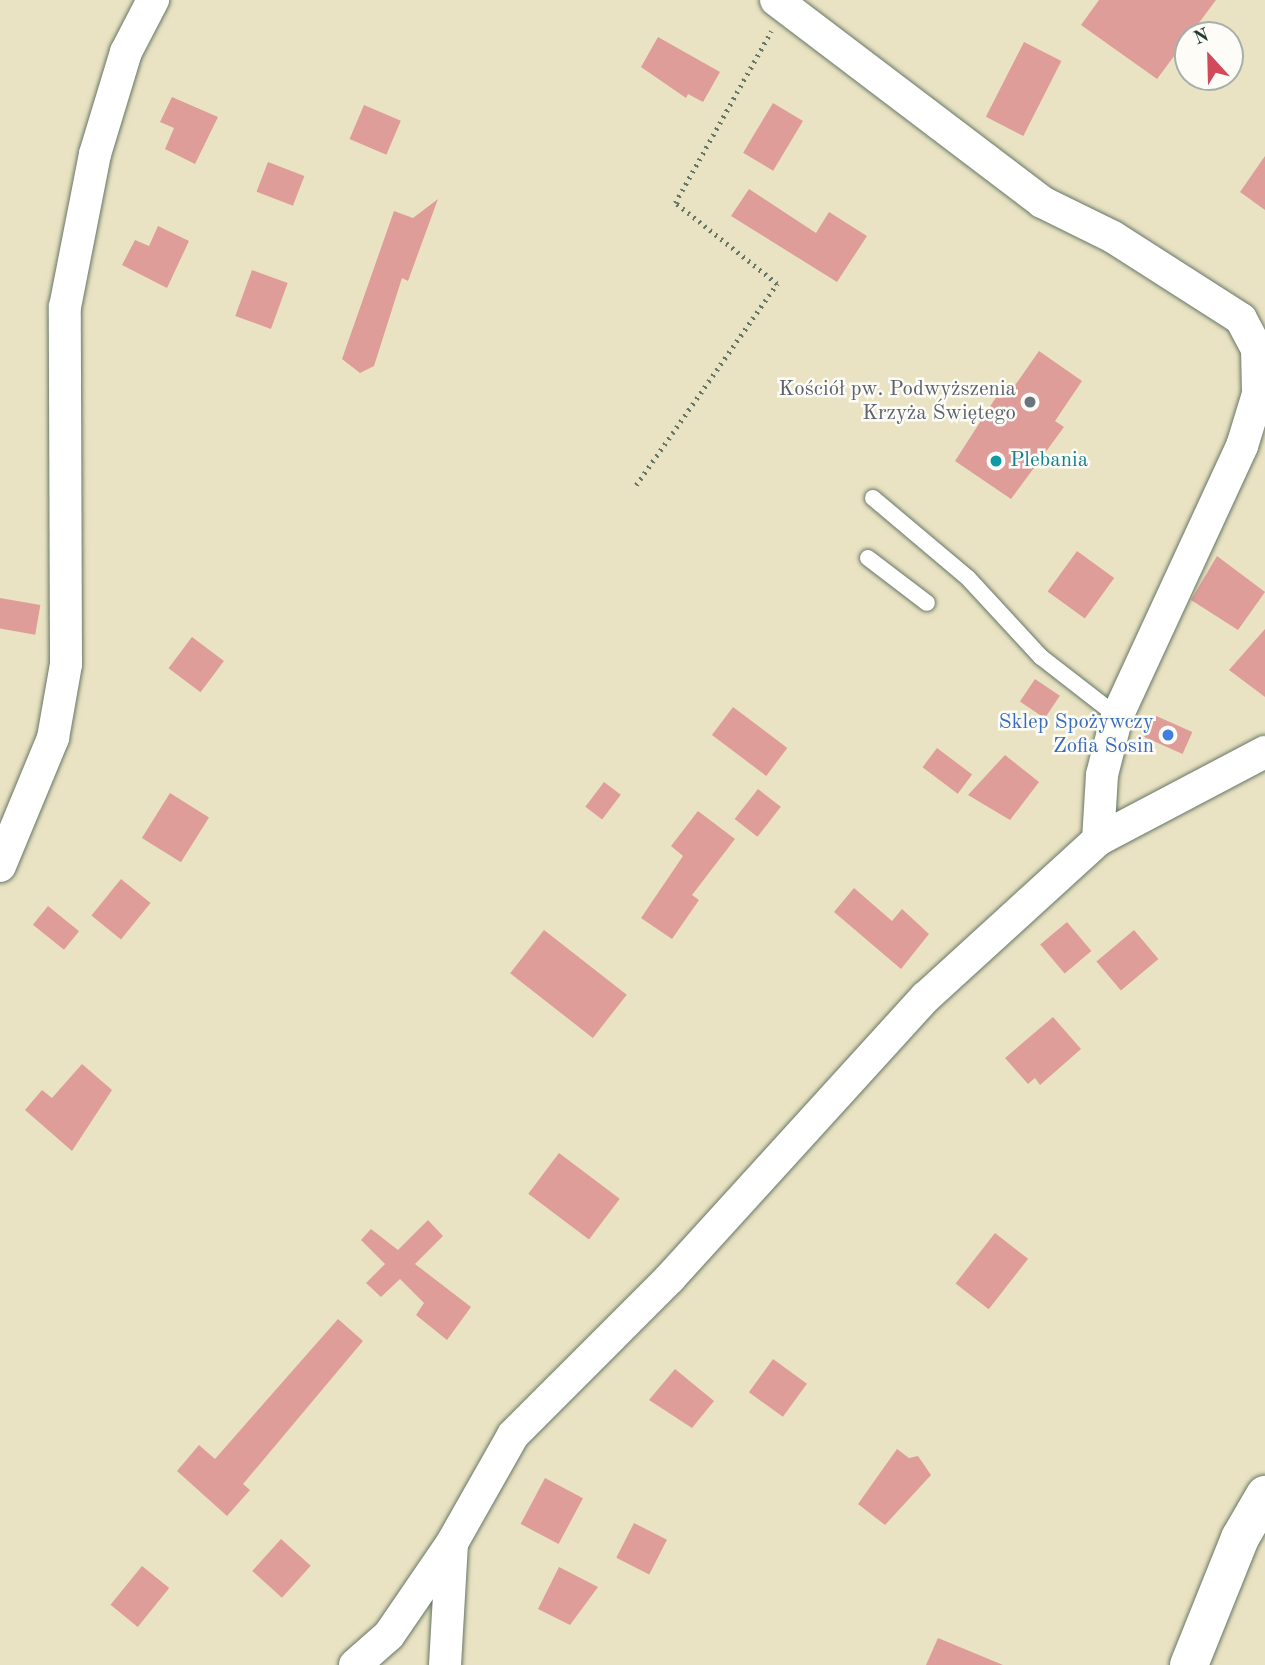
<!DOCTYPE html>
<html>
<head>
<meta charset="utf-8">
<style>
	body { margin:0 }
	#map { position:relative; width:1265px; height:1665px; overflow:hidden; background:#eae3c3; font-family:"Old Standard TT",serif }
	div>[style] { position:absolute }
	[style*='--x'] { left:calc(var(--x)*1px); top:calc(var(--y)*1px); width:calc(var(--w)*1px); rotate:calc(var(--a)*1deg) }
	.building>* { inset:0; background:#de9d99; transform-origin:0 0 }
	.path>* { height:4.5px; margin-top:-2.25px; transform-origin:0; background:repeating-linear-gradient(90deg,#676 0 2px,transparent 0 7px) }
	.roads { filter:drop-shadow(0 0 2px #676) drop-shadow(0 0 2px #676) }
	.service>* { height:16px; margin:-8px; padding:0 8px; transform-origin:8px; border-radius:8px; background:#fff }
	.minor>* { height:32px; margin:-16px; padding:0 16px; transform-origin:16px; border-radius:16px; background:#fff }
	.tertiary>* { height:38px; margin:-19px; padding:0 19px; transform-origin:19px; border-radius:19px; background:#fff }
	.dots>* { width:19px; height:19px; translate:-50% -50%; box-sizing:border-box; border:4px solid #fdfcf7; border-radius:50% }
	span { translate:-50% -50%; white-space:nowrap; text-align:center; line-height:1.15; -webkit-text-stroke:5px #fdfcf7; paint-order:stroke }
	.worship-label { font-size:21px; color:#5b616d }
	.right { translate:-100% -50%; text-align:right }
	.culture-label { font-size:21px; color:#0d838f }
	.left { translate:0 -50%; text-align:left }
	.shop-label { font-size:21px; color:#366cbe }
	.north { position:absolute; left:1174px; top:21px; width:70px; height:70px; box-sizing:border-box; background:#fdfcf7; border:2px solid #a4b0a9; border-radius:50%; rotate:338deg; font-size:19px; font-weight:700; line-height:28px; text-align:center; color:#1f3d34 }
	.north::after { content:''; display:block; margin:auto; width:24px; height:32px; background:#d1495b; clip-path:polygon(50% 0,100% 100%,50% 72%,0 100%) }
</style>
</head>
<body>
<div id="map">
	<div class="building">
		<div style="clip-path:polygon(1099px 0,1216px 0,1157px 79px,1081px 25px)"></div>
		<div style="clip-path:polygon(658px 37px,720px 72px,703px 102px,688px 94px,686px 98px,641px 67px)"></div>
		<div style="left:1024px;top:42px;width:42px;height:84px;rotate:27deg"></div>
		<div style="clip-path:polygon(172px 97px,218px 117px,195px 164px,165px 149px,174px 128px,160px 122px)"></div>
		<div style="left:773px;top:103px;width:35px;height:58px;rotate:31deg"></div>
		<div style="left:364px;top:105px;width:40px;height:37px;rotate:23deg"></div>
		<div style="clip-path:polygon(1265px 156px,1265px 210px,1240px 192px)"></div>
		<div style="left:268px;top:162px;width:39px;height:32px;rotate:21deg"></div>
		<div style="clip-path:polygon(749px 189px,816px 233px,829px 212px,867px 236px,837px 282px,731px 216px)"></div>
		<div style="clip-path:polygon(438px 199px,408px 281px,402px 278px,374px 366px,360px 373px,342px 359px,394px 211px,413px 218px)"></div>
		<div style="clip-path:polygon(158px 226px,189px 241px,167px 288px,122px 265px,135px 240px,149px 246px)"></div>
		<div style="left:252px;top:270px;width:38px;height:49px;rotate:20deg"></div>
		<div style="clip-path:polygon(1039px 351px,1082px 381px,1055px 421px,1064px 427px,1011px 499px,955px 461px,1002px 388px,1009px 394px)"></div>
		<div style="left:1077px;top:551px;width:46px;height:50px;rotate:36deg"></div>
		<div style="clip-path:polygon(1217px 556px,1265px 592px,1238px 630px,1191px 600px)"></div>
		<div style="left:0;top:598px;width:41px;height:30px;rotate:10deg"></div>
		<div style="clip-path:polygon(1265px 629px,1265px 697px,1229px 670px)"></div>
		<div style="left:192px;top:637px;width:40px;height:39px;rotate:37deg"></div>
		<div style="left:1035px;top:679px;width:30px;height:27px;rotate:34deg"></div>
		<div style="left:733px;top:707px;width:68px;height:35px;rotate:37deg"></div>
		<div style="left:1154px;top:715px;width:42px;height:24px;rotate:24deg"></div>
		<div style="left:937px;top:748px;width:44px;height:24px;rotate:37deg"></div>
		<div style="clip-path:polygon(1005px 755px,1039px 782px,1010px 820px,968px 795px)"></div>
		<div style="left:604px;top:782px;width:21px;height:31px;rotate:37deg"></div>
		<div style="left:758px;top:789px;width:29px;height:38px;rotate:38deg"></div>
		<div style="left:170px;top:793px;width:46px;height:53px;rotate:32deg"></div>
		<div style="clip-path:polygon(698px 811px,735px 839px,692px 895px,699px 900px,672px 939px,641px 918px,683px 856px,671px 846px)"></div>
		<div style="left:121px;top:879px;width:38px;height:47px;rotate:39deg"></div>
		<div style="clip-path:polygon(854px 888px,892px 921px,902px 909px,929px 934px,901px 969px,834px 912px)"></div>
		<div style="left:48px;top:906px;width:40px;height:24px;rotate:39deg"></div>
		<div style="left:1067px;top:922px;width:38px;height:35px;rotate:50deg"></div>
		<div style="left:544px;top:930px;width:105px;height:55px;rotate:38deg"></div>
		<div style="left:1134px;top:930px;width:38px;height:49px;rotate:50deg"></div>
		<div style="clip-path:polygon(1053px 1017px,1081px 1049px,1040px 1085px,1035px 1078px,1028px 1084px,1005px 1058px)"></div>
		<div style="clip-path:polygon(82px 1064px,112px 1090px,72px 1151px,25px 1110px,42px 1090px,52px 1098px)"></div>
		<div style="left:559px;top:1153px;width:76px;height:51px;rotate:37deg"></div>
		<div style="clip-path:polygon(428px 1220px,443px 1236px,415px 1264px,471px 1307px,447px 1340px,416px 1315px,424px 1303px,400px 1279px,381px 1297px,366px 1283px,385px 1264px,361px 1240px,371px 1229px,398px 1250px)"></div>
		<div style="left:995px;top:1233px;width:42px;height:64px;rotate:38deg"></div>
		<div style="clip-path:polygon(338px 1319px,363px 1341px,243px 1484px,250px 1490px,227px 1516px,177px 1471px,199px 1445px,215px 1459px)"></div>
		<div style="left:773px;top:1359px;width:42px;height:41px;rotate:36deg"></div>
		<div style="clip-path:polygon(675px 1369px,714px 1401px,692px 1428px,649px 1400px)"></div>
		<div style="clip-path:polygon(897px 1449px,909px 1458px,918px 1456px,931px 1475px,885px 1525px,858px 1504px)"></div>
		<div style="left:545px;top:1478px;width:43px;height:52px;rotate:28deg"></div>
		<div style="left:634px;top:1523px;width:37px;height:39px;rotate:27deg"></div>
		<div style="left:281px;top:1539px;width:40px;height:43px;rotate:42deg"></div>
		<div style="left:142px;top:1566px;width:35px;height:50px;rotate:39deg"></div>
		<div style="clip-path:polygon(559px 1567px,598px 1587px,570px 1625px,538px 1609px)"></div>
		<div style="clip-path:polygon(938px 1638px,1003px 1665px,926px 1665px)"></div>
	</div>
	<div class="path">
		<div style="--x:636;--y:485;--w:246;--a:-55"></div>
		<div style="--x:777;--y:284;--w:130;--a:-141.5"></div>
		<div style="--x:675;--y:203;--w:197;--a:-60.8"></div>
	</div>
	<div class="roads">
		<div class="service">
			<div style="--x:873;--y:498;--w:124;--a:40.1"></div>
			<div style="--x:968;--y:578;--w:108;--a:47.3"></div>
			<div style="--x:1041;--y:657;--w:96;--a:37.8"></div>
			<div style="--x:868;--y:558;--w:74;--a:37.3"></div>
		</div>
		<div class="minor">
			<div style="--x:776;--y:0;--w:334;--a:37.2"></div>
			<div style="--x:1042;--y:202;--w:79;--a:26.2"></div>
			<div style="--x:1113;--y:237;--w:152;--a:32.6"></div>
			<div style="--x:1241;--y:319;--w:34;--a:62"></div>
			<div style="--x:1257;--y:349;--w:45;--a:88.7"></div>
			<div style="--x:1258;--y:394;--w:54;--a:107.1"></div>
			<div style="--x:1242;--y:446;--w:298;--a:114.8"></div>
			<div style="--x:1117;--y:716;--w:61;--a:104.3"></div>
			<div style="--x:1102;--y:775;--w:65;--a:93.5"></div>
			<div style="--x:0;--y:866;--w:139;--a:-67.5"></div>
			<div style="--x:53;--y:738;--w:75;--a:-80"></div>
			<div style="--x:66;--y:664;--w:357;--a:-90.2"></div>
			<div style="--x:65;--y:307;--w:156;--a:-78.9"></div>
			<div style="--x:95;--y:154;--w:107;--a:-73.1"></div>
			<div style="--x:126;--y:52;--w:59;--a:-62.6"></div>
			<div style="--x:355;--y:1665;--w:45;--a:-41.4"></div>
			<div style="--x:389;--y:1635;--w:112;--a:-55.6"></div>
			<div style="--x:452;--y:1543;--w:124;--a:-60.5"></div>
			<div style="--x:513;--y:1435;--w:222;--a:-45"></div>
			<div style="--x:670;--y:1278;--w:380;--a:-47.7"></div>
			<div style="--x:926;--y:997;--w:233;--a:-42.4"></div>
			<div style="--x:1098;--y:840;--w:189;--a:-27.8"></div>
			<div style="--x:445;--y:1665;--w:121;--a:-86.7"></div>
		</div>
		<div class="tertiary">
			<div style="--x:1189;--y:1665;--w:137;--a:-68.1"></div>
			<div style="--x:1240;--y:1538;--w:50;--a:-59.8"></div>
		</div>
	</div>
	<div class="dots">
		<div style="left:1030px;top:402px;background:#6b7280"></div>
		<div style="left:996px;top:461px;background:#0f9aa8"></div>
		<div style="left:1168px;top:735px;background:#3f7fe0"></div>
	</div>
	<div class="worship-label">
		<span class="right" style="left:1016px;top:402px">Kościół pw. Podwyższenia<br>Krzyża Świętego</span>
	</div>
	<div class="culture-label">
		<span class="left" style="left:1010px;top:461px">Plebania</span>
	</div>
	<div class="shop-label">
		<span class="right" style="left:1154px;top:735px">Sklep Spożywczy<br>Zofia Sosin</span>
	</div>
	<div class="north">N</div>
</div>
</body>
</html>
